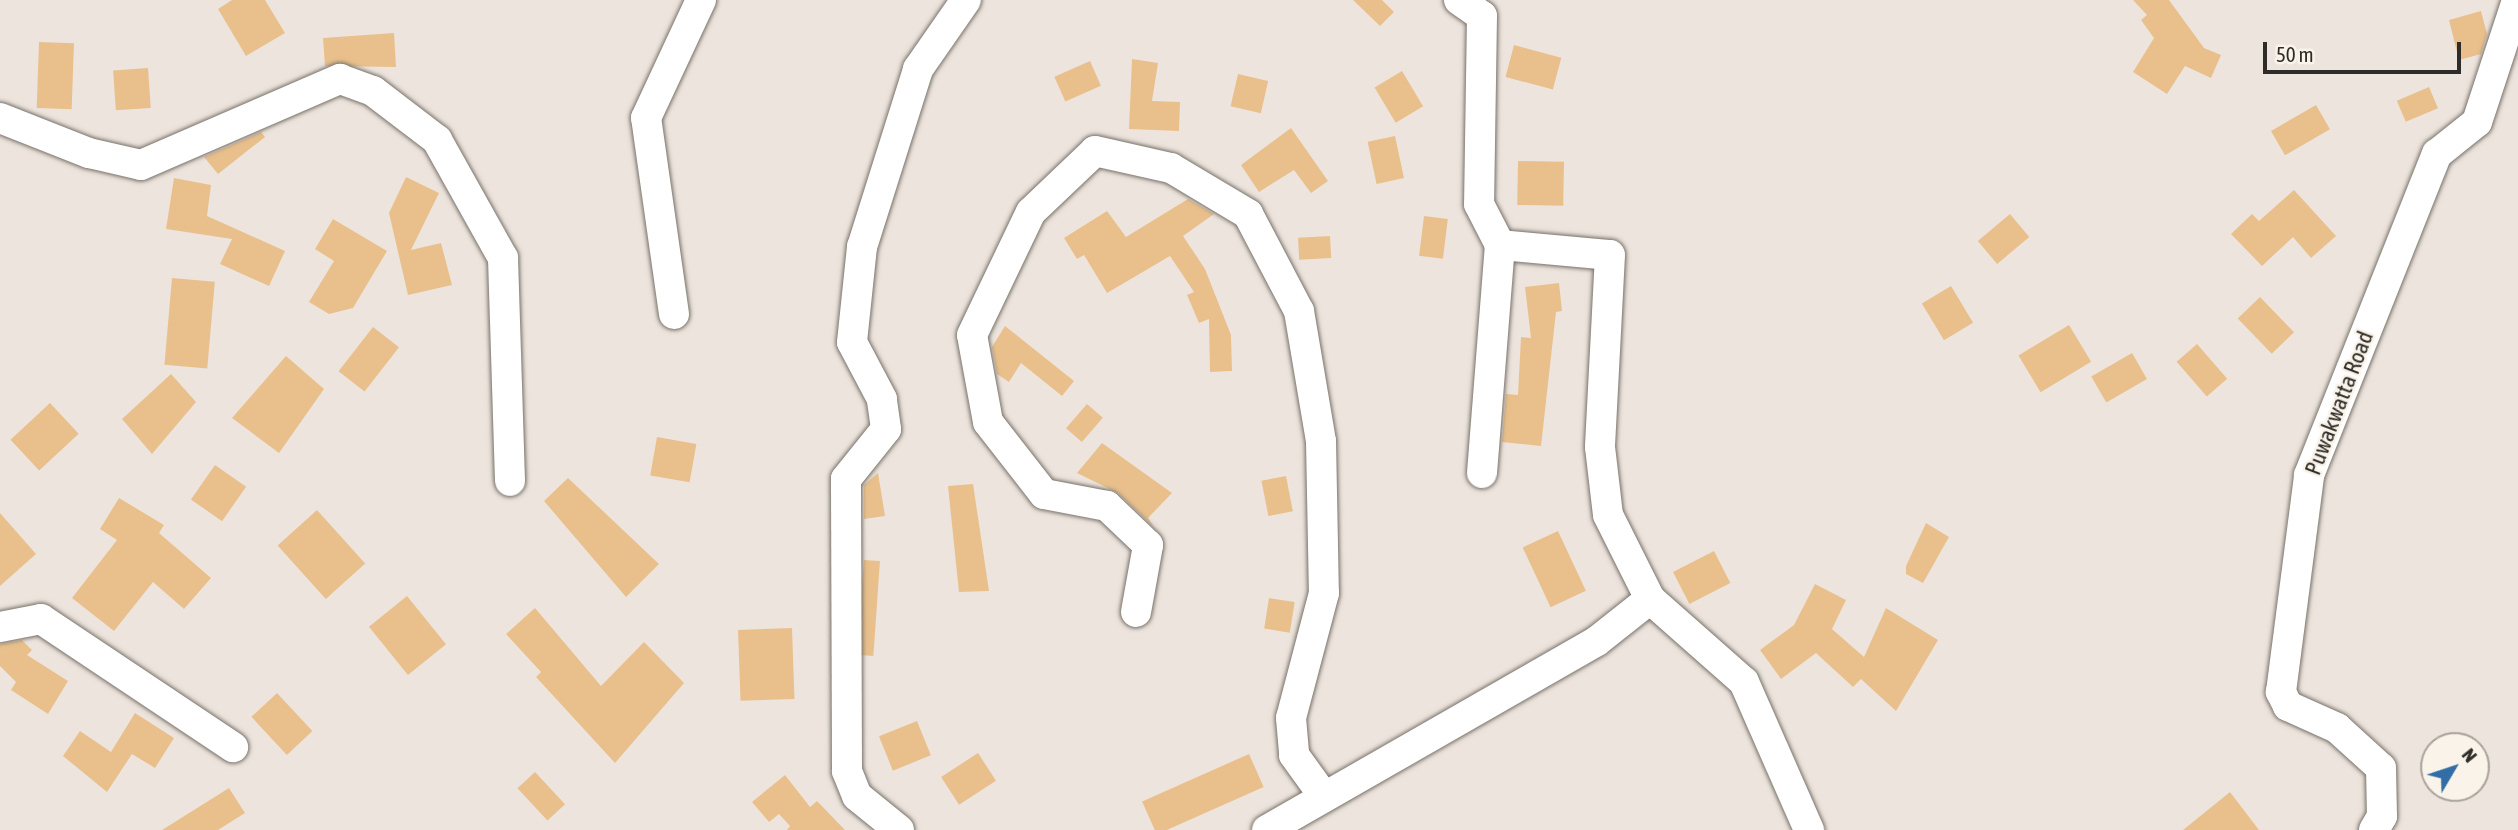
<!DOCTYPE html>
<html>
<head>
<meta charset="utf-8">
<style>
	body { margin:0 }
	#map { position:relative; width:2518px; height:830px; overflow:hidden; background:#ede5dd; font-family:"Asap Condensed",sans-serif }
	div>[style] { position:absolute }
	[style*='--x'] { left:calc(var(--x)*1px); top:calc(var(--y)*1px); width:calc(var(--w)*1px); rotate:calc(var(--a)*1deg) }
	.building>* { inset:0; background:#e9c08c; transform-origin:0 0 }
	.roads { filter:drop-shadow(0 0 2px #78716a) drop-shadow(0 0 2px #78716a) }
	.street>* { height:30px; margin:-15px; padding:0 15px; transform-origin:15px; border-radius:15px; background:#fff }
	span { translate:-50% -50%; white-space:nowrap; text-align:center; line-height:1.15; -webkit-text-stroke:5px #faf3ea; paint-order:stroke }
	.street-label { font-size:23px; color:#2e2c28 }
	.north { position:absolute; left:2420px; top:732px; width:70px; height:70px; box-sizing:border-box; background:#faf3ea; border:2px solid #a8a39c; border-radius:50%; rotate:51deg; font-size:19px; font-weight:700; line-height:28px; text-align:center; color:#2e2c28 }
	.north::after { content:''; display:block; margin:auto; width:24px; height:32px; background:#306ea5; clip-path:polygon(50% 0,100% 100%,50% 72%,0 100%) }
	.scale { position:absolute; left:2263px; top:42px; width:198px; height:32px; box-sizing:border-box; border:4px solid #2e2c28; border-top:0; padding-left:9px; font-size:21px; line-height:24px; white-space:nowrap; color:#2e2c28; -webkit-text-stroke:5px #faf3ea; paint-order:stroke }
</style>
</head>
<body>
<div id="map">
	<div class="building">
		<div style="clip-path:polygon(232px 0,265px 0,285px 33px,246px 56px,218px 9px)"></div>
		<div style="clip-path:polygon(1353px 0,1382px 0,1394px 12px,1380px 26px)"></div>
		<div style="clip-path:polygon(2133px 0,2169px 0,2204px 48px,2221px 55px,2211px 78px,2185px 66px,2167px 94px,2133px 72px,2154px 38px,2141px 20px,2147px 15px)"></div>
		<div style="clip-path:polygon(2481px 11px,2487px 34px,2481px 54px,2459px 60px,2449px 20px)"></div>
		<div style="clip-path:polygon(394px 33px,396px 67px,325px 66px,323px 38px)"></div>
		<div style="left:39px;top:42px;width:35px;height:66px;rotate:2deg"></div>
		<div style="left:1514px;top:45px;width:49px;height:33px;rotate:15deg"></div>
		<div style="clip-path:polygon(1132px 59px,1158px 63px,1152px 101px,1180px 102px,1179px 131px,1129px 129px)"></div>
		<div style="left:1090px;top:61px;width:27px;height:39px;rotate:66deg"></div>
		<div style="left:148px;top:68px;width:40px;height:35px;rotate:86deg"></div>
		<div style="left:1402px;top:71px;width:41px;height:32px;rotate:59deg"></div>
		<div style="left:1238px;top:74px;width:31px;height:33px;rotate:13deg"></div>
		<div style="left:2429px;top:87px;width:23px;height:35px;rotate:67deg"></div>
		<div style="left:2316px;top:105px;width:28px;height:52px;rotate:60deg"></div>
		<div style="clip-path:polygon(1291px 128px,1328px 181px,1311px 193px,1294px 170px,1259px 192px,1241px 165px)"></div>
		<div style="clip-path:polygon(261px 132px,265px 137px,218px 174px,204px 157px)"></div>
		<div style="left:1395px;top:136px;width:43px;height:28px;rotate:78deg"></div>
		<div style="left:1518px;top:161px;width:46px;height:44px;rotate:1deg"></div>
		<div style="clip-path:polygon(406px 177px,439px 193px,411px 250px,441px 243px,452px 285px,408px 295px,389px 213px)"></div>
		<div style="clip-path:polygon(174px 178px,211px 185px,207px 216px,285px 251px,269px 286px,220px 264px,232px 239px,166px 229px)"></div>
		<div style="clip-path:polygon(2294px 190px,2336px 236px,2311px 258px,2293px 237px,2262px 266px,2231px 234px,2252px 214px,2259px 221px)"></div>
		<div style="clip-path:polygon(1188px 199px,1214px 214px,1183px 236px,1205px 269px,1231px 335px,1232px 371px,1210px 372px,1209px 319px,1199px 323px,1187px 295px,1194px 292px,1170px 256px,1107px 293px,1084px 255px,1077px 259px,1064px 238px,1107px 211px,1126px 237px)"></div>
		<div style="left:2010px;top:214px;width:30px;height:42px;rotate:50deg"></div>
		<div style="left:1424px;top:216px;width:24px;height:40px;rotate:7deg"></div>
		<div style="clip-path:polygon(333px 219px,387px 251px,353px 308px,329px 314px,309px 302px,334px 261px,315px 249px)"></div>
		<div style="left:1330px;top:236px;width:22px;height:32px;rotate:87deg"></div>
		<div style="left:172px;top:278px;width:43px;height:87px;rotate:5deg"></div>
		<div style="clip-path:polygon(1559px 283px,1562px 311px,1556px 312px,1541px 446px,1502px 442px,1506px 394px,1518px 395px,1521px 337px,1531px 338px,1525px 287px)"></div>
		<div style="left:1951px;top:286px;width:43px;height:34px;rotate:59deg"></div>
		<div style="left:2260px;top:297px;width:49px;height:31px;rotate:46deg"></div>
		<div style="left:2069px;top:325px;width:43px;height:59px;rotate:59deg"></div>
		<div style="clip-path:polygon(1005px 326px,1074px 381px,1062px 396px,1021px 363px,1009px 382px,997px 374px,992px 347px)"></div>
		<div style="left:373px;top:327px;width:33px;height:56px;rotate:38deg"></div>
		<div style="left:2197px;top:344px;width:46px;height:27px;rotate:49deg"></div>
		<div style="left:2132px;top:353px;width:30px;height:47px;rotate:60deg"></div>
		<div style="clip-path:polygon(286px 356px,324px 389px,279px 453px,232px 418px)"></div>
		<div style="clip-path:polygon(171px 374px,196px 402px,152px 454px,122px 419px)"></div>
		<div style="left:50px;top:403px;width:42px;height:54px;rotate:47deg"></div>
		<div style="left:1087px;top:404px;width:21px;height:32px;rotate:41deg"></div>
		<div style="left:657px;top:437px;width:40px;height:39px;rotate:10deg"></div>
		<div style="clip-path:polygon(1102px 443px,1172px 493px,1148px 518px,1154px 527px,1118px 493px,1077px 473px)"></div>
		<div style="left:215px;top:465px;width:38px;height:42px;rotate:35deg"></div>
		<div style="clip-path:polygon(878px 473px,885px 516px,864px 519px,864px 485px)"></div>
		<div style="left:1286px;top:476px;width:36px;height:25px;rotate:79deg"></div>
		<div style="clip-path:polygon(568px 478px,659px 564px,626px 597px,544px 501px)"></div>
		<div style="clip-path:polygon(973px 484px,989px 591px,959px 592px,948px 486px)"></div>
		<div style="clip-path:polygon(119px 498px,164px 525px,159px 533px,211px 578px,184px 609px,153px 582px,114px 631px,72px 598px,117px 540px,100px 529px)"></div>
		<div style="left:317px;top:510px;width:72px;height:53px;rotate:48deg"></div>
		<div style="clip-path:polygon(0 513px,36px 554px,0 586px)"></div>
		<div style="clip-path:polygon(1926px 523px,1949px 537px,1923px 583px,1906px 574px,1906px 566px)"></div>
		<div style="left:1558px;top:531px;width:66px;height:39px;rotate:65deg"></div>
		<div style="left:1714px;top:551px;width:36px;height:46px;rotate:63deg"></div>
		<div style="left:864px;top:560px;width:16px;height:95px;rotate:4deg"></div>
		<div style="clip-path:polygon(1815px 584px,1846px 600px,1832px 629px,1864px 657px,1886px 608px,1938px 640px,1896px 711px,1861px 679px,1853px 687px,1816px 653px,1781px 679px,1760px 650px,1794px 625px)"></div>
		<div style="left:407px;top:596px;width:62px;height:49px;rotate:51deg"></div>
		<div style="left:1269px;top:598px;width:26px;height:31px;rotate:9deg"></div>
		<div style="clip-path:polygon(535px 608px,601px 686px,644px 642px,684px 683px,615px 763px,536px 677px,541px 672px,506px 634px)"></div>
		<div style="left:792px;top:628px;width:71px;height:54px;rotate:88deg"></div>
		<div style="clip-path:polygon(22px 640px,32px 650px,27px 655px,68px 681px,48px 714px,11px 690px,16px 682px,0 666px,0 644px)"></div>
		<div style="left:277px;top:693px;width:52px;height:35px;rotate:47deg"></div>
		<div style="clip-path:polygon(135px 713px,174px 738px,155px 768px,132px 754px,107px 792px,63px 756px,80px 731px,111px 752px)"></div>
		<div style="left:917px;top:721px;width:37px;height:41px;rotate:68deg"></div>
		<div style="left:978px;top:753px;width:33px;height:44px;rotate:57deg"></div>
		<div style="left:1249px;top:754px;width:36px;height:117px;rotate:66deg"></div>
		<div style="left:535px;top:772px;width:44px;height:24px;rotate:47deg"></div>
		<div style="clip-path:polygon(785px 775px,810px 807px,817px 801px,845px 830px,787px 830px,790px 826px,779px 814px,769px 822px,752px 802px)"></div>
		<div style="clip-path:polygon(229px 788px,245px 813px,218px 830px,162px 830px)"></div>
		<div style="clip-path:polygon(2230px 792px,2259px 830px,2183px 830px)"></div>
	</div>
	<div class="roads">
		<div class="street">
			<div style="--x:1459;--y:0;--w:28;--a:35"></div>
			<div style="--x:1482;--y:16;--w:188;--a:90.9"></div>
			<div style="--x:1479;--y:204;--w:46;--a:62.9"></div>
			<div style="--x:1500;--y:245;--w:110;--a:5.2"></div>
			<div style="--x:1610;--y:255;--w:192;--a:93"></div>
			<div style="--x:1600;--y:447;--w:68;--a:83.3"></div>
			<div style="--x:1608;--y:515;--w:94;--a:63.4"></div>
			<div style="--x:1650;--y:599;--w:125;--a:41.4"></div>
			<div style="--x:1744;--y:682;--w:162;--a:66.3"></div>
			<div style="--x:0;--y:118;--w:96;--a:21.5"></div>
			<div style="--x:89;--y:153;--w:53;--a:13"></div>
			<div style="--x:141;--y:165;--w:217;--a:-23.4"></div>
			<div style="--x:340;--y:79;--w:35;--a:20"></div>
			<div style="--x:373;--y:91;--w:81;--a:37.4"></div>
			<div style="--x:437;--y:140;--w:135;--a:60.8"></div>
			<div style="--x:503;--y:258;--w:223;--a:88.2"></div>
			<div style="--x:674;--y:314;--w:198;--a:-98.1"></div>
			<div style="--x:646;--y:118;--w:130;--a:-65"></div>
			<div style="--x:1482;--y:473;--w:229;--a:-85.5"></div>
			<div style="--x:1136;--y:612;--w:68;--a:-79.8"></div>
			<div style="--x:1148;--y:545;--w:57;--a:-136.4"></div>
			<div style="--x:1107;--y:506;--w:64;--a:-169.2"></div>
			<div style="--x:1044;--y:494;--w:91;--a:-127.9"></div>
			<div style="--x:988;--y:422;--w:88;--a:-100.4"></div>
			<div style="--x:972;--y:335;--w:136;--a:-64.4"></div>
			<div style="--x:1031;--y:212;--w:88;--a:-43.6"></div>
			<div style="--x:1095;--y:151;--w:78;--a:12.6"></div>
			<div style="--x:1171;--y:168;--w:90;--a:30.9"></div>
			<div style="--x:1248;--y:214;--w:110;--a:62.3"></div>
			<div style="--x:1299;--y:311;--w:132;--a:80.4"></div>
			<div style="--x:1321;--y:441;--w:152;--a:88.9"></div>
			<div style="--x:1324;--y:593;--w:129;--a:104.8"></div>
			<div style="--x:1291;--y:718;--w:37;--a:85"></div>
			<div style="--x:1294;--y:755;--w:49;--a:54.1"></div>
			<div style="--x:0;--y:627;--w:42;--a:-11"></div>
			<div style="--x:41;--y:619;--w:231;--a:33.7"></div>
			<div style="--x:899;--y:830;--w:54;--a:-141"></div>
			<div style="--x:857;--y:796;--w:27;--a:-112"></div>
			<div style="--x:847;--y:771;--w:292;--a:-90.2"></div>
			<div style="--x:846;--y:479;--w:64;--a:-51.3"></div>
			<div style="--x:886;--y:429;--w:30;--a:-98"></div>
			<div style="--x:882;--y:399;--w:64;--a:-117.8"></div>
			<div style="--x:852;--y:342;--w:96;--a:-84"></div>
			<div style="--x:862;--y:247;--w:187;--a:-72.5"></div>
			<div style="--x:918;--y:69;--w:84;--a:-55.2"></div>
			<div style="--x:1267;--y:830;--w:380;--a:-29.8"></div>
			<div style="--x:1597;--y:641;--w:68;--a:-38.4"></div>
			<div style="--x:2374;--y:830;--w:16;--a:-60"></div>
			<div style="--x:2382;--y:816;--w:48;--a:-91.2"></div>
			<div style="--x:2381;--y:768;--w:59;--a:-137.7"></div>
			<div style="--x:2337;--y:728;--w:54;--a:-155.8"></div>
			<div style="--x:2288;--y:706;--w:16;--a:-117"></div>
			<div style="--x:2281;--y:692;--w:219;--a:-82.6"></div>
			<div style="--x:2309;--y:475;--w:346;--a:-68.3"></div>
			<div style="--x:2437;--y:154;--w:51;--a:-38.7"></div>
			<div style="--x:2477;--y:122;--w:128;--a:-71.8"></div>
		</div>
	</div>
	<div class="street-label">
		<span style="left:2339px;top:403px;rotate:-69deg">Puwakwatta Road</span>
	</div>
	<div class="north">N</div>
	<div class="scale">50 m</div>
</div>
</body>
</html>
